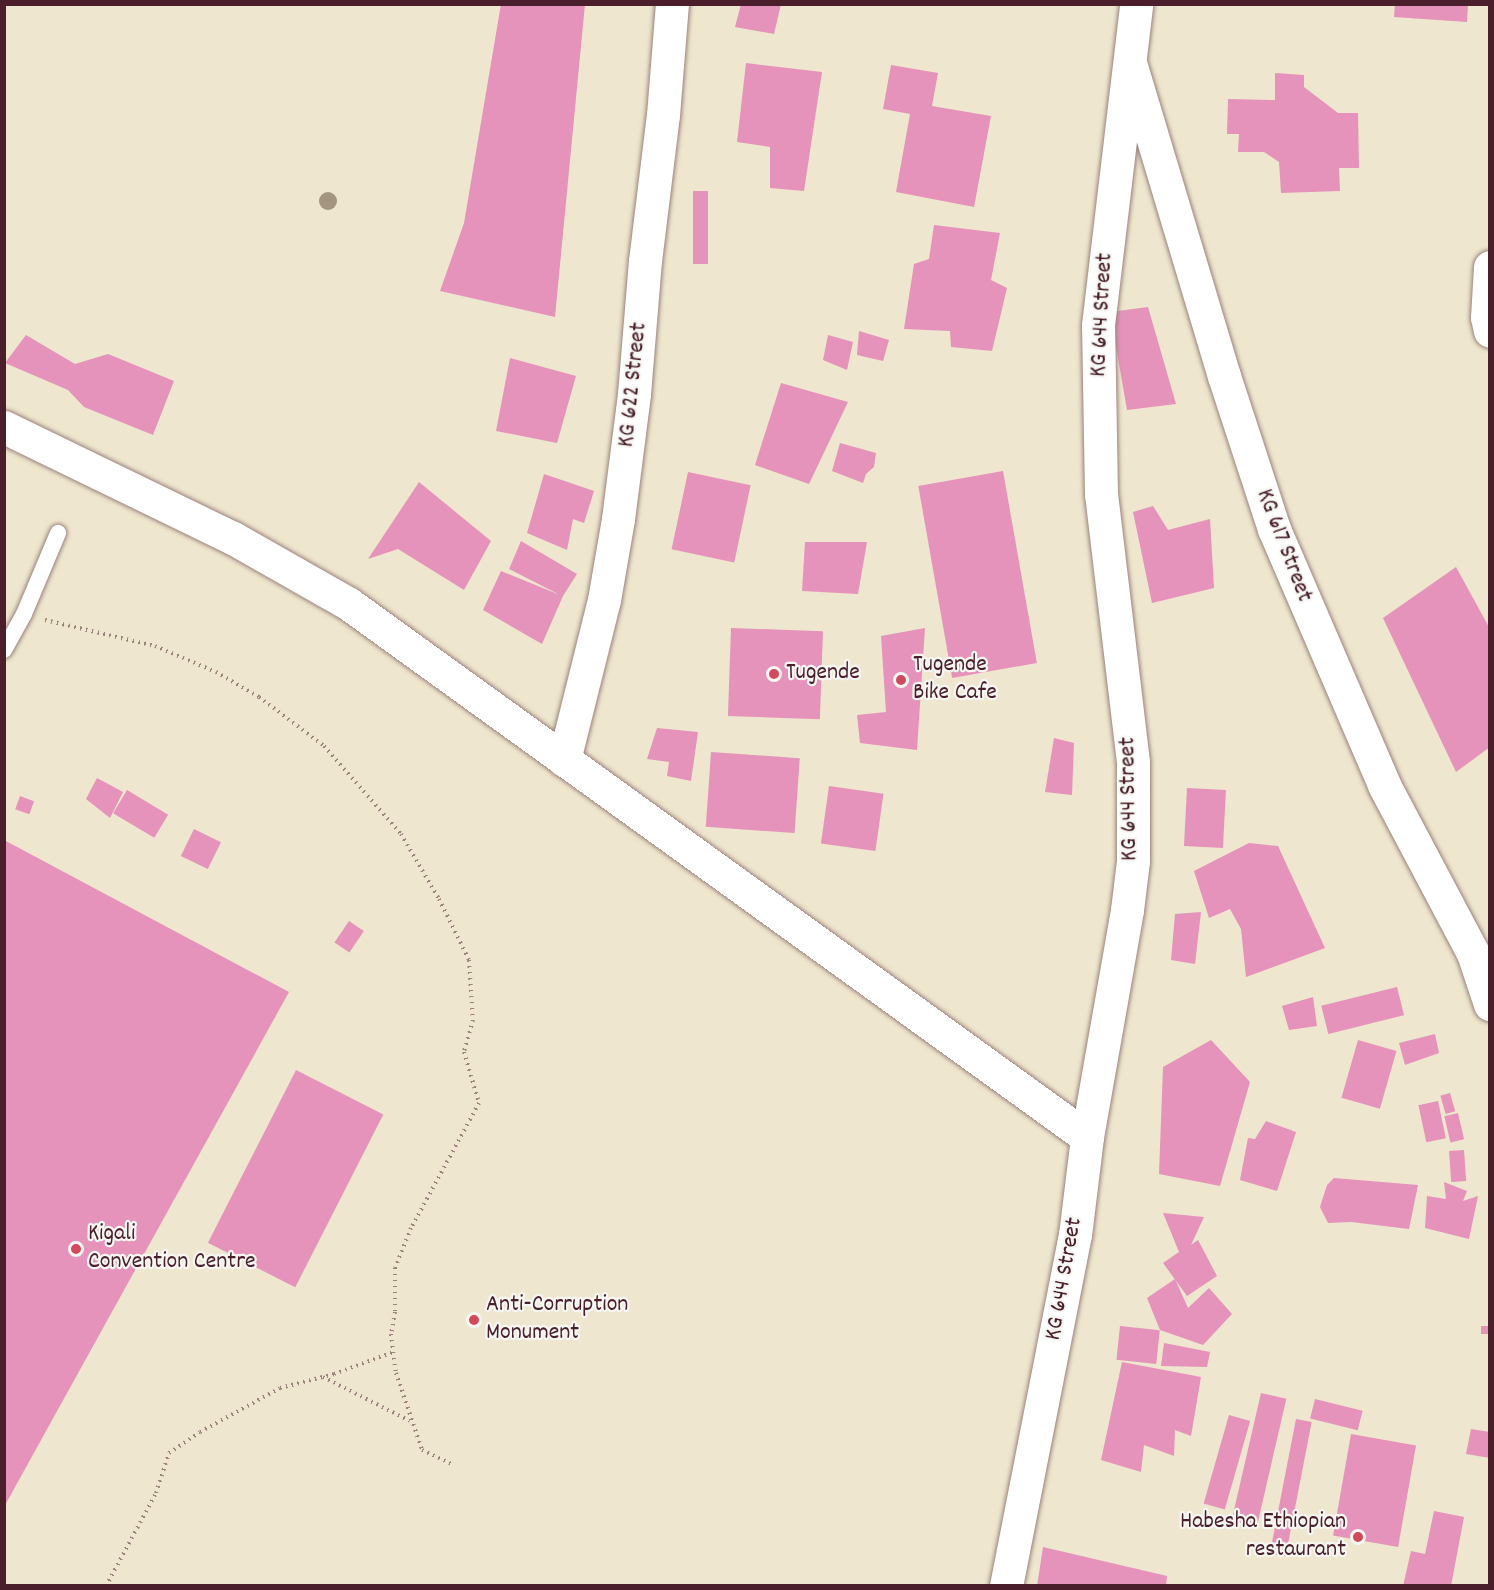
<!DOCTYPE html>
<html>
<head>
<meta charset="utf-8">
<style>
	body { margin:0 }
	#map { position:relative; width:1494px; height:1590px; overflow:hidden; background:#eee6ce; font-family:Dekko,sans-serif }
	div>[style] { position:absolute }
	[style*='--x'] { left:calc(var(--x)*1px); top:calc(var(--y)*1px); width:calc(var(--w)*1px); rotate:calc(var(--a)*1deg) }
	.building>* { inset:0; background:#e593ba; transform-origin:0 0 }
	.path>* { height:4px; margin-top:-2px; transform-origin:0; background:repeating-linear-gradient(90deg,#9c827c 0 1.5px,transparent 0 6px) }
	.roads { filter:drop-shadow(0 0 2px #9c827c) drop-shadow(0 0 2px #9c827c) }
	.lane>* { height:16px; margin:-8px; padding:0 8px; transform-origin:8px; border-radius:8px; background:#fff }
	.street>* { height:33px; margin:-16.5px; padding:0 16.5px; transform-origin:16.5px; border-radius:16.5px; background:#fff }
	.secondary>* { height:33px; margin:-16.5px; padding:0 16.5px; transform-origin:16.5px; border-radius:16.5px; background:#fff }
	.trees>* { width:18px; height:18px; margin:-9px; border-radius:50%; background:#a49581 }
	.dots>* { width:16px; height:16px; translate:-50% -50%; box-sizing:border-box; border:3px solid #f6f6f2; border-radius:50% }
	span { translate:-50% -50%; white-space:nowrap; text-align:center; line-height:1.15; -webkit-text-stroke:4.5px #f6f6f2; paint-order:stroke }
	.street-label { font-size:24px; color:#4a1f2b }
	.poi-label { font-size:24px; color:#4a1f2b }
	.left { translate:0 -50%; text-align:left }
	.right { translate:-100% -50%; text-align:right }
	.frame { position:absolute; inset:0; border:6px solid #4a1f2b; pointer-events:none }
</style>
</head>
<body>
<div id="map">
	<div class="building">
		<div style="clip-path:polygon(501px 4px,585px 4px,555px 317px,440px 291px,464px 223px)"></div>
		<div style="clip-path:polygon(741px 4px,781px 4px,774px 34px,735px 27px)"></div>
		<div style="clip-path:polygon(1395px 4px,1468px 4px,1467px 22px,1394px 17px)"></div>
		<div style="clip-path:polygon(746px 63px,822px 72px,804px 191px,770px 188px,770px 147px,737px 142px)"></div>
		<div style="clip-path:polygon(891px 65px,938px 73px,932px 106px,991px 116px,974px 207px,896px 192px,910px 114px,883px 109px)"></div>
		<div style="clip-path:polygon(1275px 73px,1304px 75px,1304px 87px,1338px 113px,1358px 113px,1359px 168px,1339px 168px,1340px 191px,1281px 193px,1279px 162px,1264px 152px,1238px 152px,1239px 134px,1227px 134px,1228px 99px,1275px 100px)"></div>
		<div style="left:693px;top:191px;width:15px;height:73px"></div>
		<div style="clip-path:polygon(934px 225px,1000px 233px,991px 280px,1007px 288px,992px 351px,951px 347px,950px 331px,904px 329px,914px 264px,929px 259px)"></div>
		<div style="clip-path:polygon(1148px 307px,1176px 404px,1127px 410px,1110px 312px)"></div>
		<div style="clip-path:polygon(859px 331px,889px 340px,883px 361px,857px 355px)"></div>
		<div style="clip-path:polygon(26px 335px,75px 364px,108px 354px,174px 381px,153px 435px,84px 407px,68px 390px,5px 363px)"></div>
		<div style="clip-path:polygon(828px 335px,853px 342px,847px 370px,823px 360px)"></div>
		<div style="clip-path:polygon(510px 358px,576px 376px,557px 443px,496px 431px)"></div>
		<div style="clip-path:polygon(781px 383px,848px 402px,809px 484px,755px 465px)"></div>
		<div style="clip-path:polygon(840px 443px,876px 453px,874px 467px,866px 474px,863px 483px,832px 471px)"></div>
		<div style="left:1003px;top:471px;width:195px;height:86px;rotate:80deg"></div>
		<div style="left:688px;top:472px;width:64px;height:79px;rotate:12deg"></div>
		<div style="clip-path:polygon(544px 474px,594px 491px,584px 523px,573px 519px,567px 550px,527px 533px)"></div>
		<div style="clip-path:polygon(419px 482px,491px 541px,464px 590px,398px 549px,368px 559px)"></div>
		<div style="clip-path:polygon(1153px 506px,1168px 530px,1210px 519px,1214px 588px,1152px 603px,1133px 512px)"></div>
		<div style="clip-path:polygon(521px 541px,577px 574px,563px 596px,542px 644px,483px 610px,501px 571px,560px 595px,509px 569px)"></div>
		<div style="clip-path:polygon(805px 542px,867px 542px,858px 594px,802px 591px)"></div>
		<div style="clip-path:polygon(1456px 567px,1490px 629px,1490px 747px,1456px 772px,1383px 618px)"></div>
		<div style="left:731px;top:628px;width:92px;height:88px;rotate:2deg"></div>
		<div style="clip-path:polygon(925px 628px,917px 750px,860px 743px,857px 715px,886px 712px,881px 636px)"></div>
		<div style="clip-path:polygon(657px 728px,698px 732px,691px 781px,667px 776px,669px 762px,647px 759px)"></div>
		<div style="clip-path:polygon(1054px 738px,1074px 743px,1072px 795px,1045px 792px)"></div>
		<div style="left:711px;top:752px;width:89px;height:75px;rotate:4deg"></div>
		<div style="clip-path:polygon(97px 778px,123px 792px,110px 818px,86px 799px)"></div>
		<div style="left:829px;top:786px;width:55px;height:58px;rotate:8deg"></div>
		<div style="left:1187px;top:788px;width:39px;height:58px;rotate:3deg"></div>
		<div style="left:127px;top:790px;width:48px;height:27px;rotate:31deg"></div>
		<div style="left:20px;top:796px;width:15px;height:14px;rotate:20deg"></div>
		<div style="left:194px;top:829px;width:30px;height:30px;rotate:26deg"></div>
		<div style="clip-path:polygon(4px 840px,289px 992px,4px 1507px)"></div>
		<div style="clip-path:polygon(1249px 843px,1278px 846px,1325px 948px,1246px 977px,1241px 929px,1230px 909px,1209px 918px,1194px 871px)"></div>
		<div style="clip-path:polygon(1201px 912px,1195px 964px,1171px 960px,1175px 914px)"></div>
		<div style="left:349px;top:921px;width:18px;height:26px;rotate:34deg"></div>
		<div style="left:1397px;top:987px;width:29px;height:78px;rotate:76deg"></div>
		<div style="clip-path:polygon(1313px 997px,1317px 1026px,1289px 1030px,1282px 1006px)"></div>
		<div style="clip-path:polygon(1435px 1034px,1439px 1053px,1405px 1065px,1399px 1043px)"></div>
		<div style="clip-path:polygon(1211px 1040px,1250px 1082px,1220px 1186px,1159px 1174px,1163px 1067px)"></div>
		<div style="left:1358px;top:1040px;width:40px;height:60px;rotate:16deg"></div>
		<div style="left:296px;top:1070px;width:98px;height:194px;rotate:27deg"></div>
		<div style="left:1450px;top:1093px;width:19px;height:10px;rotate:74deg"></div>
		<div style="left:1438px;top:1101px;width:38px;height:20px;rotate:78deg"></div>
		<div style="left:1458px;top:1113px;width:27px;height:14px;rotate:77deg"></div>
		<div style="clip-path:polygon(1266px 1121px,1296px 1132px,1277px 1191px,1240px 1180px,1248px 1138px,1255px 1139px)"></div>
		<div style="left:1464px;top:1150px;width:31px;height:15px;rotate:86deg"></div>
		<div style="clip-path:polygon(1334px 1178px,1418px 1185px,1409px 1229px,1351px 1222px,1328px 1223px,1320px 1207px,1327px 1185px)"></div>
		<div style="clip-path:polygon(1444px 1182px,1467px 1191px,1463px 1201px,1478px 1196px,1469px 1239px,1425px 1228px,1427px 1196px,1446px 1199px)"></div>
		<div style="clip-path:polygon(1163px 1213px,1204px 1217px,1191px 1245px,1198px 1240px,1217px 1276px,1187px 1296px,1163px 1263px,1179px 1252px)"></div>
		<div style="clip-path:polygon(1175px 1279px,1188px 1308px,1209px 1288px,1232px 1314px,1203px 1345px,1160px 1330px,1147px 1298px)"></div>
		<div style="left:1120px;top:1326px;width:40px;height:34px;rotate:6deg"></div>
		<div style="left:1490px;top:1326px;width:8px;height:9px;rotate:90deg"></div>
		<div style="clip-path:polygon(1164px 1343px,1210px 1352px,1207px 1367px,1161px 1366px)"></div>
		<div style="clip-path:polygon(1122px 1362px,1201px 1377px,1191px 1436px,1175px 1430px,1174px 1456px,1144px 1445px,1141px 1472px,1101px 1460px)"></div>
		<div style="left:1261px;top:1393px;width:26px;height:131px;rotate:13deg"></div>
		<div style="left:1315px;top:1399px;width:49px;height:20px;rotate:14deg"></div>
		<div style="left:1229px;top:1415px;width:22px;height:92px;rotate:16deg"></div>
		<div style="left:1296px;top:1419px;width:16px;height:137px;rotate:11deg"></div>
		<div style="clip-path:polygon(1471px 1429px,1490px 1432px,1490px 1458px,1466px 1454px)"></div>
		<div style="left:1351px;top:1434px;width:66px;height:103px;rotate:10deg"></div>
		<div style="clip-path:polygon(1434px 1511px,1464px 1517px,1451px 1586px,1403px 1586px,1411px 1551px,1425px 1554px)"></div>
		<div style="clip-path:polygon(1043px 1547px,1167px 1576px,1166px 1586px,1037px 1586px)"></div>
	</div>
	<div class="path">
		<div style="--x:45;--y:620;--w:113;--a:13.3"></div>
		<div style="--x:155;--y:646;--w:66;--a:23.1"></div>
		<div style="--x:216;--y:672;--w:50;--a:30.2"></div>
		<div style="--x:259;--y:697;--w:81;--a:37"></div>
		<div style="--x:324;--y:746;--w:117;--a:48.8"></div>
		<div style="--x:401;--y:834;--w:75;--a:59.7"></div>
		<div style="--x:439;--y:899;--w:68;--a:63.8"></div>
		<div style="--x:469;--y:960;--w:60;--a:86.2"></div>
		<div style="--x:473;--y:1020;--w:33;--a:106"></div>
		<div style="--x:464;--y:1052;--w:53;--a:73.6"></div>
		<div style="--x:479;--y:1103;--w:142;--a:118.5"></div>
		<div style="--x:411;--y:1228;--w:43;--a:111.8"></div>
		<div style="--x:395;--y:1268;--w:44;--a:90"></div>
		<div style="--x:395;--y:1312;--w:22;--a:100"></div>
		<div style="--x:391;--y:1334;--w:39;--a:83"></div>
		<div style="--x:396;--y:1373;--w:81;--a:71.3"></div>
		<div style="--x:422;--y:1450;--w:33;--a:25"></div>
		<div style="--x:323;--y:1377;--w:97;--a:26.8"></div>
		<div style="--x:106;--y:1586;--w:106;--a:-61.7"></div>
		<div style="--x:156;--y:1493;--w:42;--a:-72"></div>
		<div style="--x:169;--y:1453;--w:37;--a:-34"></div>
		<div style="--x:200;--y:1432;--w:91;--a:-28.8"></div>
		<div style="--x:280;--y:1388;--w:56;--a:-14.5"></div>
		<div style="--x:334;--y:1374;--w:63;--a:-20.4"></div>
	</div>
	<div class="roads">
		<div class="lane">
			<div style="--x:4;--y:650;--w:41;--a:-60.9"></div>
			<div style="--x:24;--y:614;--w:88;--a:-67.2"></div>
		</div>
		<div class="street">
			<div style="--x:1131;--y:66;--w:324;--a:73.3"></div>
			<div style="--x:1224;--y:376;--w:161;--a:71.9"></div>
			<div style="--x:1274;--y:529;--w:279;--a:66.7"></div>
			<div style="--x:1384;--y:785;--w:190;--a:62.1"></div>
			<div style="--x:1473;--y:953;--w:54;--a:71.6"></div>
			<div style="--x:1490;--y:267;--w:50;--a:93.4"></div>
			<div style="--x:1487;--y:317;--w:14;--a:78"></div>
			<div style="--x:564;--y:760;--w:165;--a:-76"></div>
			<div style="--x:604;--y:600;--w:82;--a:-80.2"></div>
			<div style="--x:618;--y:519;--w:126;--a:-82.7"></div>
			<div style="--x:634;--y:394;--w:133;--a:-85.3"></div>
			<div style="--x:645;--y:261;--w:147;--a:-83"></div>
			<div style="--x:663;--y:115;--w:111;--a:-85.4"></div>
		</div>
		<div class="secondary">
			<div style="--x:4;--y:427;--w:254;--a:25.9"></div>
			<div style="--x:233;--y:538;--w:133;--a:29.6"></div>
			<div style="--x:349;--y:604;--w:910;--a:35.84"></div>
			<div style="--x:1006;--y:1586;--w:358;--a:-78.9"></div>
			<div style="--x:1075;--y:1235;--w:99;--a:-83"></div>
			<div style="--x:1087;--y:1137;--w:230;--a:-80"></div>
			<div style="--x:1127;--y:910;--w:49;--a:-83"></div>
			<div style="--x:1133;--y:861;--w:99;--a:-90"></div>
			<div style="--x:1133;--y:762;--w:270;--a:-96.8"></div>
			<div style="--x:1101;--y:494;--w:169;--a:-91"></div>
			<div style="--x:1098;--y:325;--w:323;--a:-83.2"></div>
		</div>
	</div>
	<div class="trees">
		<div style="left:328px;top:201px"></div>
	</div>
	<div class="dots">
		<div style="left:774px;top:674px;background:#d1495b"></div>
		<div style="left:901px;top:680px;background:#d1495b"></div>
		<div style="left:76px;top:1249px;background:#d1495b"></div>
		<div style="left:474px;top:1320px;background:#d1495b"></div>
		<div style="left:1358px;top:1537px;background:#d1495b"></div>
	</div>
	<div class="street-label">
		<span style="left:1103px;top:315px;rotate:-87deg">KG 644 Street</span>
		<span style="left:634px;top:385px;rotate:-84deg">KG 622 Street</span>
		<span style="left:1283px;top:546px;rotate:69deg">KG 617 Street</span>
		<span style="left:1130px;top:799px;rotate:-91deg">KG 644 Street</span>
		<span style="left:1065px;top:1279px;rotate:-80deg">KG 644 Street</span>
	</div>
	<div class="poi-label">
		<span class="left" style="left:913px;top:680px">Tugende<br>Bike Cafe</span>
		<span class="left" style="left:786px;top:674px">Tugende</span>
		<span class="left" style="left:88px;top:1249px">Kigali<br>Convention Centre</span>
		<span class="left" style="left:486px;top:1320px">Anti-Corruption<br>Monument</span>
		<span class="right" style="left:1346px;top:1537px">Habesha Ethiopian<br>restaurant</span>
	</div>
	<div class="frame"></div>
</div>
</body>
</html>
